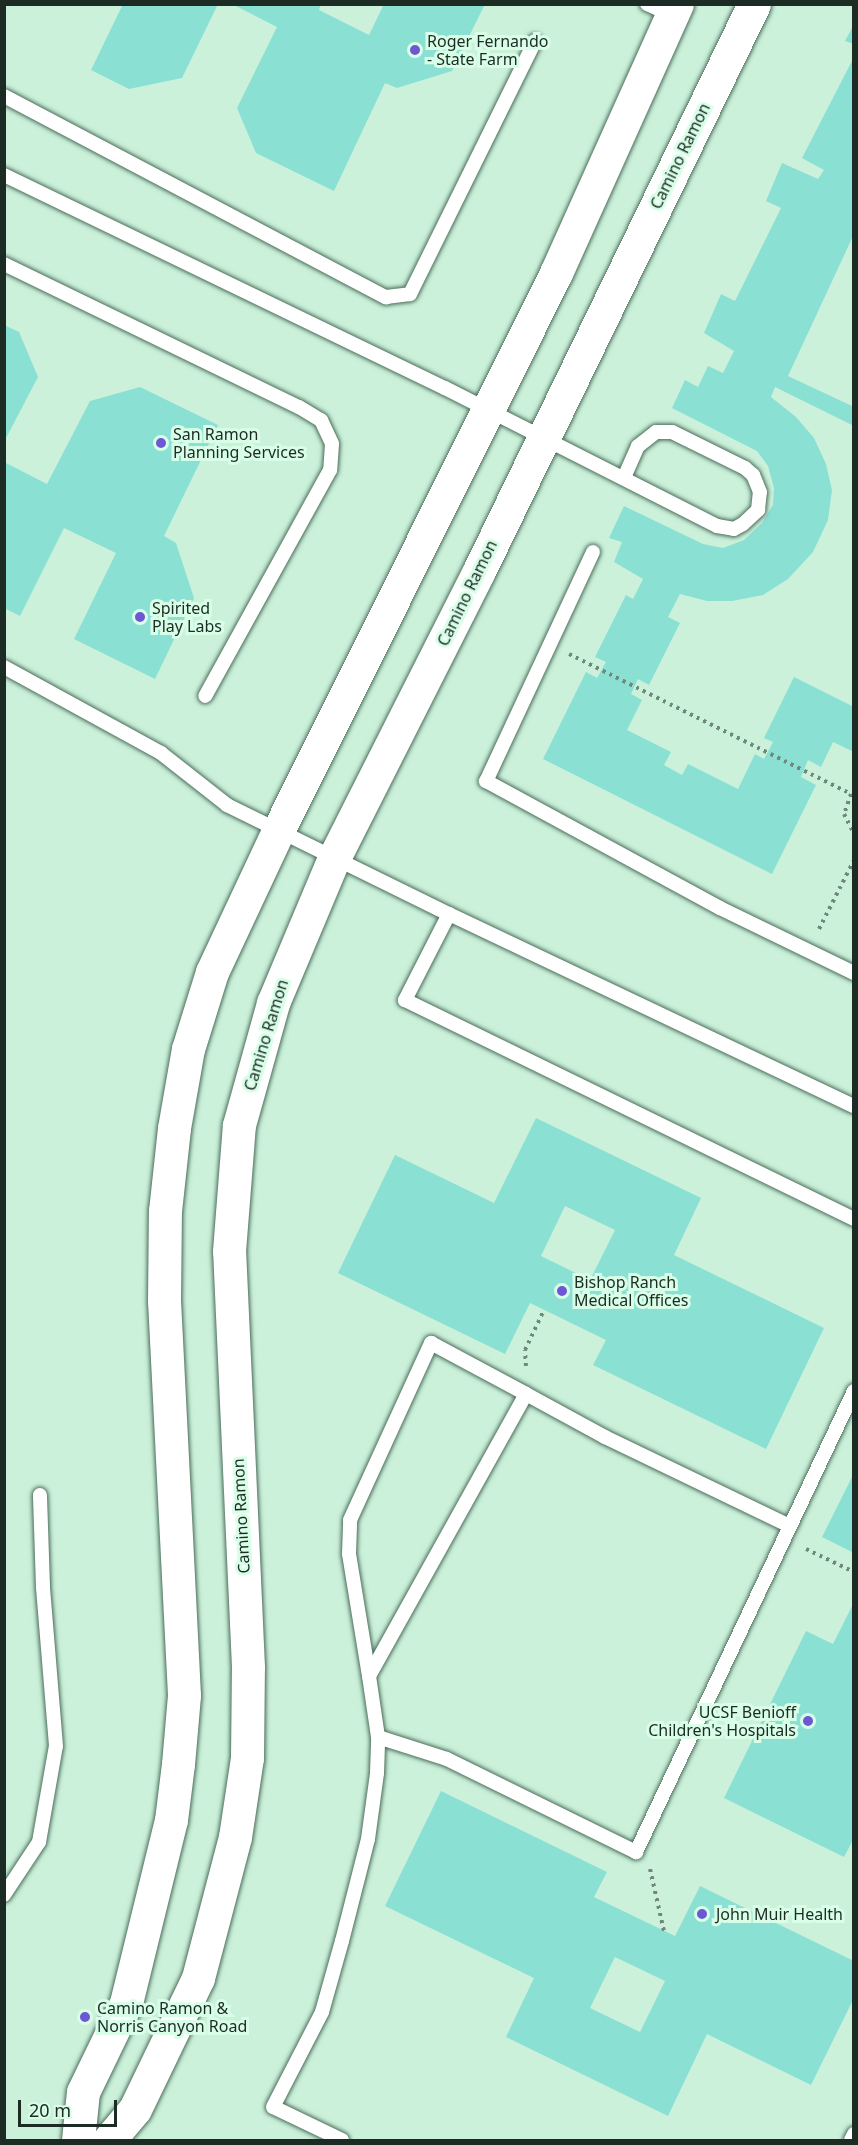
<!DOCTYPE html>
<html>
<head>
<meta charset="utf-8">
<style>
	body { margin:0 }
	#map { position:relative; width:858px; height:2145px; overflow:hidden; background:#cbf1db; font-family:"Noto Sans",sans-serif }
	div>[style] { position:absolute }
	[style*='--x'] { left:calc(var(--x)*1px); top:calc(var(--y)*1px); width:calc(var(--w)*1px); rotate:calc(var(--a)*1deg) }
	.building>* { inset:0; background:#8be0d4 }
	.path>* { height:4px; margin-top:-2px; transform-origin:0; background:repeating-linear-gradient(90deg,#6e8879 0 3px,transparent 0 7.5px) }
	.roads { filter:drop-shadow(0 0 2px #4b6d5a) drop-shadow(0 0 2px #4b6d5a) }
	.lane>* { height:14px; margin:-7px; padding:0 7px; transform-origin:7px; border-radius:7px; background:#fff }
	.secondary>* { height:33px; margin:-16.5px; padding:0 16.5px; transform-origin:16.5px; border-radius:16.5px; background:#fff }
	.dots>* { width:16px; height:16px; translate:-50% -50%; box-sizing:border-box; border:3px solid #d8fee8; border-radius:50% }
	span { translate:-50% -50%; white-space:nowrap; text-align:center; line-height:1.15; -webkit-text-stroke:6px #d8fee8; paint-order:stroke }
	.poi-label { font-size:16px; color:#1c2b23 }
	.left { translate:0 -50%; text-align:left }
	.right { translate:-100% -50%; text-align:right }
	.street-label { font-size:16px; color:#1c2b23 }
	.frame { position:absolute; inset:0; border:6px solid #1c2b23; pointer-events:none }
	.scale { position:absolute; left:18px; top:2100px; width:99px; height:27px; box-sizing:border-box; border:3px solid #1c2b23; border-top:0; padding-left:8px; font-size:18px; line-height:21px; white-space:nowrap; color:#1c2b23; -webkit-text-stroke:4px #d8fee8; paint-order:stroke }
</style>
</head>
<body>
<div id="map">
	<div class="building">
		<div style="clip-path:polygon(123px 4px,218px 4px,182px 78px,129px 89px,91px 70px)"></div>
		<div style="clip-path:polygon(232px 4px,321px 4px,319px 10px,369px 35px,384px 4px,485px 4px,452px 71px,397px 88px,385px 83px,334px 191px,256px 153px,237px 108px,277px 27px)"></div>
		<div style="clip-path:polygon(854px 24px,854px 44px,845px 41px)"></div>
		<div style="clip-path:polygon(854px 57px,854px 234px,788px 376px,854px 407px,854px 426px,775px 387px,771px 397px,796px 417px,814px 438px,826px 464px,832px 490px,828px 520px,813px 552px,788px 579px,763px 595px,732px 601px,707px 601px,680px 594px,668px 617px,680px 623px,649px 685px,638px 679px,631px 694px,642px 700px,627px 730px,671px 752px,664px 765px,682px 775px,688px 764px,738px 789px,755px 754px,764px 759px,773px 742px,764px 738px,794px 677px,854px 707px,854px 752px,833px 742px,821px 767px,808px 760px,801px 777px,816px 785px,772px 874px,543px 759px,586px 672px,597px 678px,606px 662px,595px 657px,626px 595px,633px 599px,643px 579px,614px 562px,622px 542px,609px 538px,624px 506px,703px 544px,723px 548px,744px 540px,762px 523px,773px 505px,774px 488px,768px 466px,757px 451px,672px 408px,685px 380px,698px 387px,708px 366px,723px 373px,734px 351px,704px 333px,721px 294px,735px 301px,781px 208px,766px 201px,782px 163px,818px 179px,824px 170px,802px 158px)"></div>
		<div style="clip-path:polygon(4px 325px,19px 332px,38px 377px,4px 442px)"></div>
		<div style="clip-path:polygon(140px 387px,218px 425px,164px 536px,176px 543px,194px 598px,155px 679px,74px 639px,116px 553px,64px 528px,20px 616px,4px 608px,4px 462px,47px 484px,90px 401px)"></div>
		<div style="clip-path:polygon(evenodd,536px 1118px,701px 1198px,674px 1255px,824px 1328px,766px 1449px,593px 1365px,606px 1340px,530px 1303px,505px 1354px,338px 1273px,395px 1155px,494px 1203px,536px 1118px,565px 1206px,615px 1230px,590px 1280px,541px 1256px,565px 1206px)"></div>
		<div style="clip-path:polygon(854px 1473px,854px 1553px,822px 1537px)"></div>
		<div style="clip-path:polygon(854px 1602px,854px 1838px,844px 1857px,724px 1798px,806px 1631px,833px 1644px)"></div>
		<div style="clip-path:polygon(evenodd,441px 1791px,607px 1872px,594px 1897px,675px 1936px,700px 1886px,854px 1961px,854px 1998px,811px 2085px,707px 2034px,668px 2116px,506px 2037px,534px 1978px,385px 1906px,441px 1791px,615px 1957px,665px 1981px,640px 2032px,590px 2008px,615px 1957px)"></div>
	</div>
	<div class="path">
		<div style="--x:569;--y:654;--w:315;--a:26.4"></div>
		<div style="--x:851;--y:794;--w:21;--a:109"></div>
		<div style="--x:844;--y:814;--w:22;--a:63"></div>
		<div style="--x:819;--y:929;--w:77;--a:-63.1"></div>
		<div style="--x:526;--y:1366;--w:16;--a:-94"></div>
		<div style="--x:525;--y:1350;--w:44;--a:-64.6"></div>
		<div style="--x:806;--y:1549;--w:53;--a:25.6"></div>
		<div style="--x:650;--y:1869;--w:64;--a:77.3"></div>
	</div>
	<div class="roads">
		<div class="lane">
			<div style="--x:647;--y:4;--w:27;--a:24"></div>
			<div style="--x:4;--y:96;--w:432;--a:27.8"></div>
			<div style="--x:386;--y:297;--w:24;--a:-7"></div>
			<div style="--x:410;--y:294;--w:282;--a:-63.7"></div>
			<div style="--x:4;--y:175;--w:490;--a:25.8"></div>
			<div style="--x:445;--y:388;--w:305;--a:26.9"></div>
			<div style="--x:717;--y:526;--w:17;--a:10"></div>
			<div style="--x:734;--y:529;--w:10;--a:-29"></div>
			<div style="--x:743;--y:524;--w:21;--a:-43"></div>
			<div style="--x:758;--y:510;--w:18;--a:-84"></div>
			<div style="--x:760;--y:492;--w:18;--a:-112"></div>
			<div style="--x:753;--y:475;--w:11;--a:-139"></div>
			<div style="--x:745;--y:468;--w:81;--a:-153.7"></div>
			<div style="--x:672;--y:432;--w:16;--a:180"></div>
			<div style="--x:656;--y:432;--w:23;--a:142"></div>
			<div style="--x:638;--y:446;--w:34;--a:114"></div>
			<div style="--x:4;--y:264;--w:328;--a:25.9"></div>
			<div style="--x:299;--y:407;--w:26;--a:31"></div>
			<div style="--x:321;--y:420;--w:26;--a:65"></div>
			<div style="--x:332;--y:444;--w:26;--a:94"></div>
			<div style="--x:330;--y:470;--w:258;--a:118.9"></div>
			<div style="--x:593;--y:552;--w:253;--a:115"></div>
			<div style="--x:486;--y:781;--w:266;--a:28.5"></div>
			<div style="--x:720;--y:908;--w:149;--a:25.9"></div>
			<div style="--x:4;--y:667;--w:179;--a:28.7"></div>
			<div style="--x:161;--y:753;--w:84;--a:38.2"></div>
			<div style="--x:227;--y:805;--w:247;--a:26.2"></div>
			<div style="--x:449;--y:914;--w:448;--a:25.4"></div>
			<div style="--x:449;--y:914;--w:97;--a:117.1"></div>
			<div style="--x:405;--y:1000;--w:500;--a:26"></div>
			<div style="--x:526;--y:1394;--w:90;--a:28.6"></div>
			<div style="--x:605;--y:1437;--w:205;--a:25.7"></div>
			<div style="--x:369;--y:1676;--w:124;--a:-99.3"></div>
			<div style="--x:349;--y:1554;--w:34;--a:-88"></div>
			<div style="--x:350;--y:1520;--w:195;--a:-65.4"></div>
			<div style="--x:431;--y:1343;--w:108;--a:28.2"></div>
			<div style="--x:526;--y:1394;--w:323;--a:119.1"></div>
			<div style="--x:369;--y:1676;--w:62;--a:81.6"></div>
			<div style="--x:378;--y:1737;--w:72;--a:17.7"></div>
			<div style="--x:447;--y:1759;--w:211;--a:26.2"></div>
			<div style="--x:636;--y:1852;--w:510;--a:-64.69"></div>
			<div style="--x:4;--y:1895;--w:64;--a:-56.6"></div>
			<div style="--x:39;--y:1842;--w:97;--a:-80"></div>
			<div style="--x:56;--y:1746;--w:160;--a:-94.7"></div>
			<div style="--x:43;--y:1587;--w:92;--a:-91.9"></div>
			<div style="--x:342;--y:2140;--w:76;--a:-154.4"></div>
			<div style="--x:273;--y:2107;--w:107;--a:-62.7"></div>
			<div style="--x:322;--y:2012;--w:74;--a:-74.3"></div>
			<div style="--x:342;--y:1941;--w:105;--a:-75.7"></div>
			<div style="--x:368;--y:1839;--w:67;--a:-82.2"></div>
			<div style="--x:377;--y:1773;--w:36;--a:-88"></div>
			<div style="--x:851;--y:2140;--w:7;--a:-63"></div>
		</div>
		<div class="secondary">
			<div style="--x:78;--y:2140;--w:48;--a:-84.1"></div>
			<div style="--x:83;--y:2092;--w:99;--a:-64.2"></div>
			<div style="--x:126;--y:2003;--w:188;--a:-76.2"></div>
			<div style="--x:171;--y:1820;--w:56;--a:-82.9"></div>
			<div style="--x:178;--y:1764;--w:69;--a:-85"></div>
			<div style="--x:184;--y:1695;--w:395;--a:-92.9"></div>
			<div style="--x:164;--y:1301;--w:90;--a:-89.4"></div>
			<div style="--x:165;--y:1211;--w:83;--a:-83.8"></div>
			<div style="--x:174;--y:1128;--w:80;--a:-80"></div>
			<div style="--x:188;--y:1049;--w:81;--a:-72.7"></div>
			<div style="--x:212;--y:972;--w:156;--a:-64.9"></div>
			<div style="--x:278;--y:831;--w:623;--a:-63.52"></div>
			<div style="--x:556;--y:273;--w:295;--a:-65.8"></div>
			<div style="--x:109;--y:2140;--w:40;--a:-50"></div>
			<div style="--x:135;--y:2109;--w:145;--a:-64.3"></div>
			<div style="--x:198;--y:1978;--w:146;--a:-75.3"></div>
			<div style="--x:235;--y:1837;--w:80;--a:-81.4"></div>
			<div style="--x:247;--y:1758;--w:91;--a:-89.4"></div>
			<div style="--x:248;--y:1667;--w:416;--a:-92.6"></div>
			<div style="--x:229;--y:1251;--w:126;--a:-85.5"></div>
			<div style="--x:239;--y:1125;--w:127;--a:-74.4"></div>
			<div style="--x:273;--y:1003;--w:157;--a:-67.2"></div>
			<div style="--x:334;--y:858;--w:319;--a:-63.2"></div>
			<div style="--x:478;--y:573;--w:632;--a:-64.12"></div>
		</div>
	</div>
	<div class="dots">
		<div style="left:415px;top:50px;background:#6b58d2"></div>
		<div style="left:161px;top:443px;background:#6b58d2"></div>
		<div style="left:140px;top:617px;background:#6b58d2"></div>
		<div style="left:562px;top:1291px;background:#6b58d2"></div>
		<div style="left:808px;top:1721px;background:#6b58d2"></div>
		<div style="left:702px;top:1914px;background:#6b58d2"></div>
		<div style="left:85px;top:2017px;background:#6b58d2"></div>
	</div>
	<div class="poi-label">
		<span class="left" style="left:427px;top:50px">Roger Fernando<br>- State Farm</span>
		<span class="left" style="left:173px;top:443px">San Ramon<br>Planning Services</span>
		<span class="left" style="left:152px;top:617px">Spirited<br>Play Labs</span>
		<span class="left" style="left:574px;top:1291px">Bishop Ranch<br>Medical Offices</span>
		<span class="right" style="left:796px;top:1721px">UCSF Benioff<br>Children's Hospitals</span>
		<span class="left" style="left:716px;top:1914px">John Muir Health</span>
		<span class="left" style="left:97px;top:2017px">Camino Ramon &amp;<br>Norris Canyon Road</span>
	</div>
	<div class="street-label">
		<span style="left:680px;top:156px;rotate:-64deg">Camino Ramon</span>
		<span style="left:467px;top:593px;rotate:-64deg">Camino Ramon</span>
		<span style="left:266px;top:1035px;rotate:-73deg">Camino Ramon</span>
		<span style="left:241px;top:1516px;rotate:-93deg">Camino Ramon</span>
	</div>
	<div class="frame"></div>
	<div class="scale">20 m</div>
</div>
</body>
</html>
